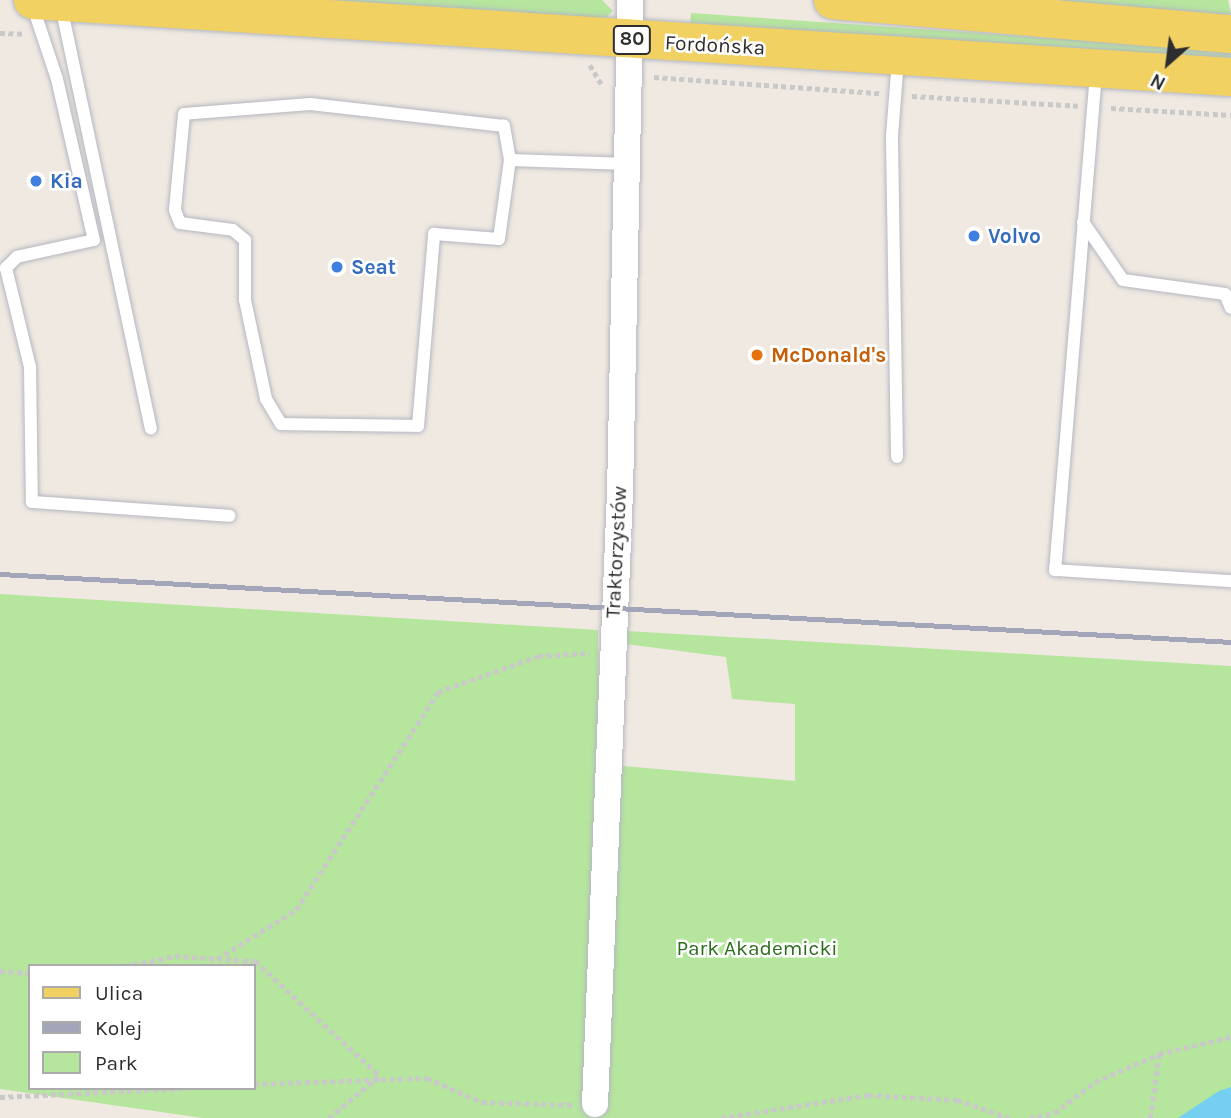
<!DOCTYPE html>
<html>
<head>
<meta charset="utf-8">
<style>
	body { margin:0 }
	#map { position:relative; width:1231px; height:1118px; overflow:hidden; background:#efe9e1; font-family:Karla,sans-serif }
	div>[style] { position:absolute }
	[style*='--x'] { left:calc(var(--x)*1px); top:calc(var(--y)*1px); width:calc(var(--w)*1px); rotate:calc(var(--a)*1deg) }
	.green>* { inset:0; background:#b6e59e; transform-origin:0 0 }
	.water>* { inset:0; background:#75cff0 }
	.path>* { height:4.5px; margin-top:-2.25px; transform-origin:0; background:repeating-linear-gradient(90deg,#c9c9c9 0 5px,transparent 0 8.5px) }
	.roads { filter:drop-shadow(0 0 2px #b4b7c1) drop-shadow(0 0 2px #b4b7c1) }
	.service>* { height:12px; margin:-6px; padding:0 6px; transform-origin:6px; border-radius:6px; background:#fff }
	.minor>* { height:26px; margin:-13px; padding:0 13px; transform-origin:13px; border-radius:13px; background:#fff }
	.primary>* { height:38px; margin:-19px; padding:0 19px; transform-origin:19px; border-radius:19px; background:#f2d163 }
	.rail>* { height:5px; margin:-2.5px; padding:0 2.5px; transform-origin:2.5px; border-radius:2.5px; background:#a3a6b8 }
	.dots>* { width:19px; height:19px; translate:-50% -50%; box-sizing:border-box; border:4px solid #fff; border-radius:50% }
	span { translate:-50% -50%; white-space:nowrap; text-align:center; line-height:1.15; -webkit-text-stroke:5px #fff; paint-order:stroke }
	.shield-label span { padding:2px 5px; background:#fff; border:2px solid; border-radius:5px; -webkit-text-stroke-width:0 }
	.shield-label { font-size:19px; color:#2e2e2e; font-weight:700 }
	.street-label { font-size:21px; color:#2e2e2e }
	.shop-label { font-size:21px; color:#366cbe; font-weight:700 }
	.left { translate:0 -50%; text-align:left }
	.food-label { font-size:21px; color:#c56008; font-weight:700 }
	.park-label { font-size:21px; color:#2c6e1b }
	.legend { position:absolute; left:28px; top:964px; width:228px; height:126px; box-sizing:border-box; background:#fff; border:2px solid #ababab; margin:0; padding:9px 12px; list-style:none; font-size:21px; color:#2e2e2e }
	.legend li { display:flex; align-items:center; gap:14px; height:35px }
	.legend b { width:35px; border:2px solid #ababab }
	.north { position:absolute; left:1133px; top:28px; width:70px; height:70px; -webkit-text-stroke:5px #fff; paint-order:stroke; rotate:208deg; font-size:19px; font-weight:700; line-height:28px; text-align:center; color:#2e2e2e }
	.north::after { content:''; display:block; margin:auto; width:24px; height:32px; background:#2e2e2e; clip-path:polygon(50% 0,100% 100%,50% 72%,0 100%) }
</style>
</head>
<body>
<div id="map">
	<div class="green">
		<div style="clip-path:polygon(219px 0,602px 0,613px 11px,605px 19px)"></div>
		<div style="clip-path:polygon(996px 0,1228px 0,1231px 14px,1220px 16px)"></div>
		<div style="left:691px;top:13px;width:541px;height:16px;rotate:4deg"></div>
		<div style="clip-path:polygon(evenodd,0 594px,598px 630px,600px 764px,795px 781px,795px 704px,732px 699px,726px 657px,626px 644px,626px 631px,1231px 666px,1231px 1118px,203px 1118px,0 1089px,0 594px,30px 966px,254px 966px,254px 1088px,30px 1088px,30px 966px)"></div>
	</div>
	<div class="water">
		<div style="clip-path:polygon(1231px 1087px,1231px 1118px,1178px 1118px,1219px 1091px)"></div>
	</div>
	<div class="path">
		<div style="--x:0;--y:33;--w:24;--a:2"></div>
		<div style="--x:590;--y:65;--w:23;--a:59"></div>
		<div style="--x:654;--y:77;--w:226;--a:4.1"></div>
		<div style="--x:912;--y:96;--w:166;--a:3.4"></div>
		<div style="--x:1111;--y:108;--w:120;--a:3.3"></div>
		<div style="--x:217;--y:959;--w:93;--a:-31.8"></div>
		<div style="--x:296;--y:910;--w:260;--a:-56.9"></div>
		<div style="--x:438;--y:692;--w:106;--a:-19.8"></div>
		<div style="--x:538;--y:656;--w:52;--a:-3.3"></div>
		<div style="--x:125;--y:966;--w:51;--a:-11.3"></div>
		<div style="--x:175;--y:956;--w:80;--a:3.6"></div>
		<div style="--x:255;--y:961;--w:168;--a:42.6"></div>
		<div style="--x:0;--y:971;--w:30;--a:4"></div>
		<div style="--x:254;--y:1084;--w:173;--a:-2"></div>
		<div style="--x:427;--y:1078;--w:60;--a:23.6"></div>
		<div style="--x:482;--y:1102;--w:91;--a:1.9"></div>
		<div style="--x:0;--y:1097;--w:190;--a:-2.7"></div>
		<div style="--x:329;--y:1118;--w:65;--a:-40"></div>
		<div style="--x:721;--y:1118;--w:149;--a:-8.9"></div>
		<div style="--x:868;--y:1095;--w:89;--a:3.2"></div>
		<div style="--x:957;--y:1100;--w:56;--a:18.8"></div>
		<div style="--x:1029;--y:1118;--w:25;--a:-11"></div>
		<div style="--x:1054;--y:1113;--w:51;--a:-37.1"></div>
		<div style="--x:1095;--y:1082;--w:70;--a:-23.6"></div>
		<div style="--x:1159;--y:1054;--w:74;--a:-13.3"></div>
		<div style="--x:1150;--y:1118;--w:64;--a:-81.9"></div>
	</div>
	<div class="roads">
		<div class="service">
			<div style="--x:32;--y:4;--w:79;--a:71.6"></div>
			<div style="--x:57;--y:79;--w:165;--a:77.1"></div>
			<div style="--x:94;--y:240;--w:79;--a:167.6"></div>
			<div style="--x:17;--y:257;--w:16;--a:135"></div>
			<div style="--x:6;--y:268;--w:102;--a:76.4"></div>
			<div style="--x:30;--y:367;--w:135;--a:89.2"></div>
			<div style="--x:32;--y:502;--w:198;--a:4"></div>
			<div style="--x:61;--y:6;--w:432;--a:78"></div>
			<div style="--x:1096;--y:73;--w:499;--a:94.7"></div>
			<div style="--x:1055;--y:570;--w:176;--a:3.6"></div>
			<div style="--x:510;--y:160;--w:35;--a:-100"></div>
			<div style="--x:504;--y:126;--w:195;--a:-173.5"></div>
			<div style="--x:310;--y:104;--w:126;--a:175.5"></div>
			<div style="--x:184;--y:114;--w:96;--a:95.4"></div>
			<div style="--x:175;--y:210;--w:14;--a:69"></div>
			<div style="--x:180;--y:223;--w:53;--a:7.5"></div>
			<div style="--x:233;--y:230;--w:16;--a:40"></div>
			<div style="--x:245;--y:240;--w:60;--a:90"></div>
			<div style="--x:245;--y:300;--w:101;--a:78"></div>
			<div style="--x:266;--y:399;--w:29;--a:59"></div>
			<div style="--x:281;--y:424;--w:137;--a:0.8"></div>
			<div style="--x:418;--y:426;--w:193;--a:-85.2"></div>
			<div style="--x:434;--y:234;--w:65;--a:4.4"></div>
			<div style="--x:499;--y:239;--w:80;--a:-82.1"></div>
			<div style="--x:510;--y:160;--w:118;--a:1.9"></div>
			<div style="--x:1083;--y:222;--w:70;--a:55.4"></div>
			<div style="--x:1123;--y:280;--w:103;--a:7.8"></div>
			<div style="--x:1225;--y:294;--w:15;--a:67"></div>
			<div style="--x:897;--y:457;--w:321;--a:-90.9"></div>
			<div style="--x:892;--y:136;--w:77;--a:-85.5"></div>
		</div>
		<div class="minor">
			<div style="--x:595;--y:1104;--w:612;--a:-87.66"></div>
			<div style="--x:620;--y:493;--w:493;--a:-88.8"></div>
		</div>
		<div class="primary">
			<div style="--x:33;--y:0;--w:1200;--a:3.68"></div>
			<div style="--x:833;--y:0;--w:399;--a:4.9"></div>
		</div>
	</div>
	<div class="rail">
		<div style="--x:0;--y:574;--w:1233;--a:3.16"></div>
	</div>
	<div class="dots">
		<div style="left:36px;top:181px;background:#3f7fe0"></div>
		<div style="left:974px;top:236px;background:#3f7fe0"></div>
		<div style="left:337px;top:267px;background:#3f7fe0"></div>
		<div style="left:757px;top:355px;background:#e8710a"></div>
	</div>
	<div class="shield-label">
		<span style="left:632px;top:40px">80</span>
	</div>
	<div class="street-label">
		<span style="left:715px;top:45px;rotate:3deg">Fordońska</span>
		<span style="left:616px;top:552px;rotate:-87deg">Traktorzystów</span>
	</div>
	<div class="shop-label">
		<span class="left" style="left:50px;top:181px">Kia</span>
		<span class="left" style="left:988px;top:236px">Volvo</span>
		<span class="left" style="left:351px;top:267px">Seat</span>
	</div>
	<div class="food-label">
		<span class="left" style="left:771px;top:355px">McDonald's</span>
	</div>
	<div class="park-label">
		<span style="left:757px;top:948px">Park Akademicki</span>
	</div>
	<ul class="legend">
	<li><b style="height:9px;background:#f2d163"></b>Ulica</li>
	<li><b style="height:9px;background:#a3a6b8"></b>Kolej</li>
	<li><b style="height:19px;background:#b6e59e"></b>Park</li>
	</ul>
	<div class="north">N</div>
</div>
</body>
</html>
